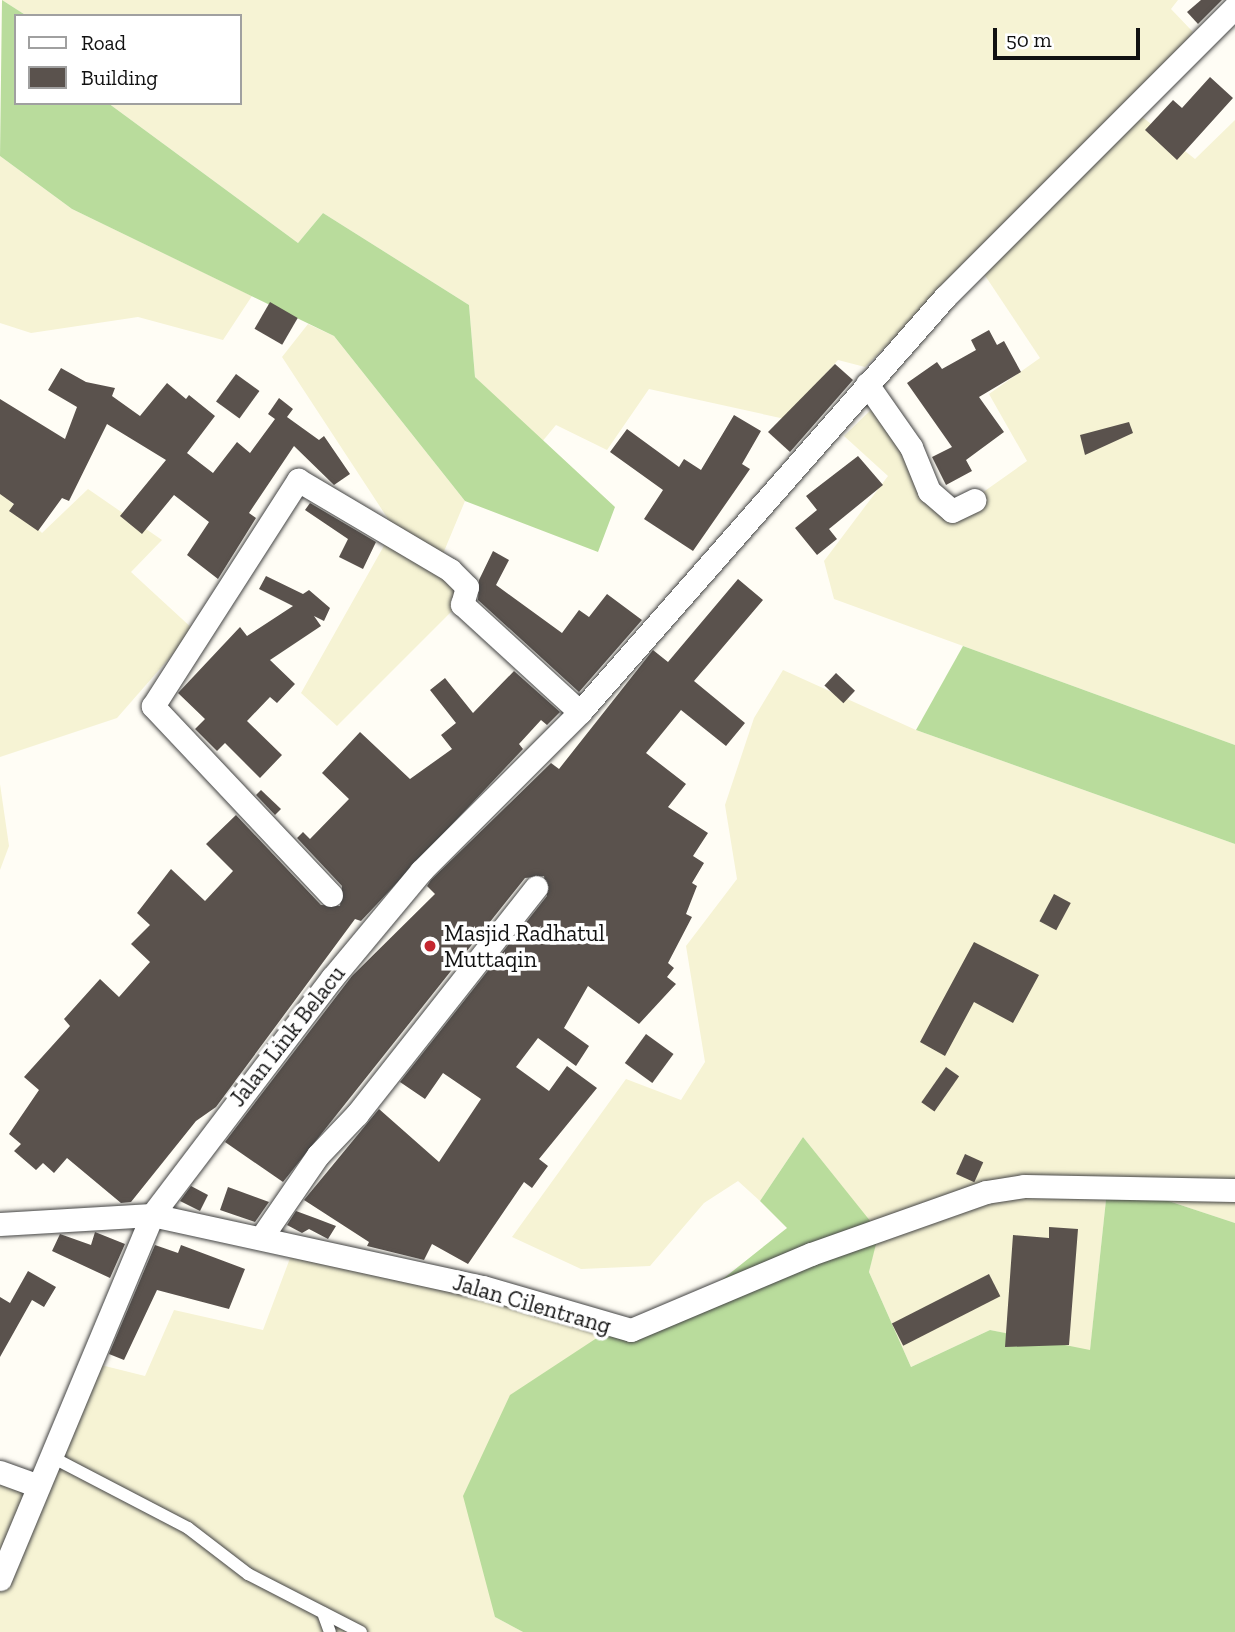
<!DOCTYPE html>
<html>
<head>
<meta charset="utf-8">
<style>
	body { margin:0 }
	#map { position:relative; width:1235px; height:1632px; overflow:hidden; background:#fffdf5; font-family:"Zilla Slab",serif }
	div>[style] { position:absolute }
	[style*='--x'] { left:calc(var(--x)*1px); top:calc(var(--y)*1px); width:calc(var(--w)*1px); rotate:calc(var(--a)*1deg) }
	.farmland>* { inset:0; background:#f6f3d4 }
	.forest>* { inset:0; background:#b9dc9c }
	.building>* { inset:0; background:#5a524d; transform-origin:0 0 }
	.roads { filter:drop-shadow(0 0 2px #444) drop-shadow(0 0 2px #444) }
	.service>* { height:12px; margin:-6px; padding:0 6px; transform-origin:6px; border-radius:6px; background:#fff }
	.minor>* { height:23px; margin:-11.5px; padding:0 11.5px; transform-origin:11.5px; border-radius:11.5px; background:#fff }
	.dots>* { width:19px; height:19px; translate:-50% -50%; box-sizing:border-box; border:4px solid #fff; border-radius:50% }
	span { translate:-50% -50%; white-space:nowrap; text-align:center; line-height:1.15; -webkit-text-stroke:7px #fff; paint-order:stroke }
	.poi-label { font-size:23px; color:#111 }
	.left { translate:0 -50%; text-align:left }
	.street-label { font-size:23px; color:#111 }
	.legend { position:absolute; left:14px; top:14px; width:228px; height:91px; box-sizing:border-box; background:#fff; border:2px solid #a0a0a0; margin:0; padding:9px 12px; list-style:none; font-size:21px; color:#111 }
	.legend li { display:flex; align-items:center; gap:14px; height:35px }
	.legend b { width:35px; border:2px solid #a0a0a0 }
	.scale { position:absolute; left:993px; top:28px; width:147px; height:32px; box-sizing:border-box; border:4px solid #111; border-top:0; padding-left:9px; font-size:21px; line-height:24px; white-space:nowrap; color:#111; -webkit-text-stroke:5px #fff; paint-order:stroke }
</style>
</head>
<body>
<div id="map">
	<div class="farmland">
		<div style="clip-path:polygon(2px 0,1178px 0,1171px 9px,1193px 32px,1131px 108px,1195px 159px,1235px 120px,1235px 745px,834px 599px,824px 561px,888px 476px,844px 436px,883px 398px,955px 512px,1027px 461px,989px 394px,1040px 358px,974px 259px,865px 367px,838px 360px,785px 419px,649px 389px,607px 450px,556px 425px,541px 443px,475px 377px,469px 305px,323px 213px,298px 243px,108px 103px,240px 103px,240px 16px,27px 16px)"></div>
		<div style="clip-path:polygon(0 156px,72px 209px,252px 296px,223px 340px,138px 317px,31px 333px,0 323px)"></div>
		<div style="clip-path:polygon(308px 324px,334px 336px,465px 501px,440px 561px,474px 589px,337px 726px,301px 693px,394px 528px,282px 357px)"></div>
		<div style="clip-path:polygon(88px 489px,162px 540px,131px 572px,194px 630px,117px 718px,0 757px,0 491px,42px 533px)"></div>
		<div style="clip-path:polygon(783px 670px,916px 730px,1235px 844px,1235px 1223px,1108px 1181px,1090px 1351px,990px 1330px,911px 1367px,869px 1272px,878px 1232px,803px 1137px,760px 1201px,738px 1181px,704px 1203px,650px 1266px,581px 1269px,512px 1237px,626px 1079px,681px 1100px,705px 1062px,686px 946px,737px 879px,725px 805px,754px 718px)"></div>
		<div style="clip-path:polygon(0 784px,9px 846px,0 870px)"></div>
		<div style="clip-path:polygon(292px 1253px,612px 1328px,495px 1617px,523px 1632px,0 1632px,0 1472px,45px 1486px,101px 1365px,145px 1376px,174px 1310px,263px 1330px)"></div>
	</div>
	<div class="forest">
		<div style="clip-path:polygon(2px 0,27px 16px,16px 16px,16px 103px,108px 103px,298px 243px,323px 213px,469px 305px,475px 377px,615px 507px,598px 552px,465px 501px,334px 336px,72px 209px,0 156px)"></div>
		<div style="clip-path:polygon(963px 646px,1235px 745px,1235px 844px,916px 730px)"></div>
		<div style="clip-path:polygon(803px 1137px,879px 1232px,869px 1272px,911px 1367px,990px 1330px,1090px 1350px,1108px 1181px,1235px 1223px,1235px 1632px,523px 1632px,495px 1617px,463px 1496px,510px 1395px,612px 1328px,714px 1286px,787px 1228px,760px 1201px)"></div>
	</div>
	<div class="building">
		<div style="clip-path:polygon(1201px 0,1222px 0,1198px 24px,1187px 12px)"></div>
		<div style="clip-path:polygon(1210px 77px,1233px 98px,1177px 160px,1145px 130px,1173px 100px,1182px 108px)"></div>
		<div style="left:270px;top:302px;width:32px;height:31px;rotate:30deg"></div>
		<div style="clip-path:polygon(989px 330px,997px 345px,1004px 341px,1021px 372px,979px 397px,1004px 432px,966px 460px,972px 471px,946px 485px,932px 457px,952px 447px,907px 383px,937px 362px,942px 369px,976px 350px,971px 340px)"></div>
		<div style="clip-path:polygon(835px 364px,853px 380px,790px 452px,768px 432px)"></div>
		<div style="clip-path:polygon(61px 368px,86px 382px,115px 388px,112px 396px,140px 416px,167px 383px,186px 399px,189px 395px,215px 416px,187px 453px,213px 473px,237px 442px,250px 453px,275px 419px,268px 414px,279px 398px,293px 409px,287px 417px,319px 440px,324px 436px,350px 474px,334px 485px,294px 446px,249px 513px,256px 518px,218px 579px,187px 555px,209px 522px,174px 495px,142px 534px,120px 516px,166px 460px,107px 424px,69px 501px,62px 498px,38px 531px,9px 511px,14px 504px,0 494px,0 399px,65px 439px,77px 407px,48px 390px)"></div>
		<div style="left:236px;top:374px;width:29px;height:34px;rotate:36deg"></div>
		<div style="clip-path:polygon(734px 415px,761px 431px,742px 464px,750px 469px,693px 551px,644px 519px,663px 490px,610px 452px,627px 429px,679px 467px,684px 459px,701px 470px)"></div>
		<div style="clip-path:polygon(1129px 422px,1133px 433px,1085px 455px,1080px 435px)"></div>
		<div style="clip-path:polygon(858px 456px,883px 485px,829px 529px,837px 539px,817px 555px,795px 528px,817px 510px,806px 496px)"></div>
		<div style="clip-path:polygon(310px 503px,376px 542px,363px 569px,339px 557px,348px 539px,305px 510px)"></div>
		<div style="clip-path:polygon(493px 551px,509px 560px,496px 585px,562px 633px,579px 610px,589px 617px,607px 594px,642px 620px,579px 692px,478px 600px,479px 580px)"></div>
		<div style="clip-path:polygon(266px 576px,303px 594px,309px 590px,330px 608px,324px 621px,314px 616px,321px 626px,270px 660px,295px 684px,277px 703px,270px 697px,247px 721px,282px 755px,260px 778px,225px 743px,217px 751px,195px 729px,205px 719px,178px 693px,240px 627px,247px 636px,293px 606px,259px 589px)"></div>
		<div style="clip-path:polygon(738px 579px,763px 600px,694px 681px,745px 723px,726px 746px,681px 710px,646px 753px,686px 784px,668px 807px,708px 833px,693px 856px,704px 863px,692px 883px,697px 886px,686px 914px,692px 917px,668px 963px,674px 968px,667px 977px,676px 984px,639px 1024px,588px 986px,564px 1028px,589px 1046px,576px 1066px,538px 1038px,516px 1067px,549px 1091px,567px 1066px,597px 1088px,539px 1159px,548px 1166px,532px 1188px,524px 1182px,468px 1264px,432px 1244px,424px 1260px,367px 1246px,369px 1242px,304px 1200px,379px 1109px,439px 1162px,481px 1099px,443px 1073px,425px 1099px,400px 1082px,547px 896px,544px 876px,525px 878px,283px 1182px,225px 1142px,352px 976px,435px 894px,427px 886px,431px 880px,551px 763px,559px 769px,653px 650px,668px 662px)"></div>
		<div style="clip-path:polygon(514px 671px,560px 712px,547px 725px,541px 720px,519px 744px,523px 749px,361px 921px,355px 919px,216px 1107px,196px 1121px,131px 1202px,121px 1203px,67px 1158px,54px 1173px,43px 1163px,36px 1170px,14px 1151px,21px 1144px,9px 1134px,39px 1090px,24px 1077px,70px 1026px,64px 1019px,100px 979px,119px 997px,150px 962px,131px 944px,150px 925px,137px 913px,171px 869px,205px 901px,233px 871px,206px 844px,236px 815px,321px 905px,340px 906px,342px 886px,297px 838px,303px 832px,310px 839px,349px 799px,322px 773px,360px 732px,410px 779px,452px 749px,441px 735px,456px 723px,430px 690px,445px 678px,473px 713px)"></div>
		<div style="left:836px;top:673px;width:26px;height:17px;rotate:43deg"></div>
		<div style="clip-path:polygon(261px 790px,281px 809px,275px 815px,256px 795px)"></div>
		<div style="left:1054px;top:894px;width:19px;height:31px;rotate:28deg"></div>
		<div style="clip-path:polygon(974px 942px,1039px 975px,1013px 1023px,974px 1002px,945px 1056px,920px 1042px)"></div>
		<div style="left:646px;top:1034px;width:34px;height:36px;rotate:36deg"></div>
		<div style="left:946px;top:1067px;width:16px;height:43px;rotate:35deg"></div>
		<div style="left:965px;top:1154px;width:20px;height:22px;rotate:24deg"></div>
		<div style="clip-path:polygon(191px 1186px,208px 1195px,200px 1211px,180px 1201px)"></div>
		<div style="clip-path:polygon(228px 1187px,269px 1202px,255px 1222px,220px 1210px)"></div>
		<div style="clip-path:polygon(296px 1211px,315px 1218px,336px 1226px,328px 1239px,309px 1229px,302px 1233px,287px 1225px)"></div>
		<div style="clip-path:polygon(1049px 1227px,1078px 1229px,1069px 1345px,1005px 1347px,1013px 1235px,1049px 1238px)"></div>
		<div style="clip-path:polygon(95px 1232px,125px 1244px,110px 1278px,52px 1251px,60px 1234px,91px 1245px)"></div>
		<div style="clip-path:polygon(155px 1245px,178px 1253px,181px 1245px,245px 1269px,229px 1309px,157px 1290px,124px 1360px,109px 1354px)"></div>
		<div style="clip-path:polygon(28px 1271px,56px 1287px,44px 1307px,32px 1300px,0 1357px,0 1297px,10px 1303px)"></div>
		<div style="left:989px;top:1274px;width:25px;height:109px;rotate:63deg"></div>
	</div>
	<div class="roads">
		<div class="service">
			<div style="--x:48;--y:1455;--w:158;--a:27.5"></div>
			<div style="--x:188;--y:1528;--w:76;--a:37.5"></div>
			<div style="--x:248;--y:1574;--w:127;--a:27.2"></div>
			<div style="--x:323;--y:1613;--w:20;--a:70"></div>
		</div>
		<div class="minor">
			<div style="--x:867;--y:384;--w:77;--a:55.1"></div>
			<div style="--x:911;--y:447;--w:48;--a:67.8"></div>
			<div style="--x:929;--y:491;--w:30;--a:41"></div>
			<div style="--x:952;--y:511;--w:25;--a:-26"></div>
			<div style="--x:331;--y:895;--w:260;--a:-133.3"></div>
			<div style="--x:153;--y:706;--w:269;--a:-57.3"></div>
			<div style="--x:298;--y:480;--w:177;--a:30.6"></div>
			<div style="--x:450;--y:570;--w:24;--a:45"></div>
			<div style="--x:467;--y:587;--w:18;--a:106"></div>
			<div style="--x:462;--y:604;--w:160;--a:42.5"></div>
			<div style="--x:0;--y:1224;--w:152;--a:-3.4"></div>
			<div style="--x:152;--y:1215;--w:339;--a:12.3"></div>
			<div style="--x:483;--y:1287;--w:154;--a:16.2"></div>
			<div style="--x:631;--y:1330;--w:195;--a:-22.9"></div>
			<div style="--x:811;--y:1254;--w:186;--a:-19.5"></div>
			<div style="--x:986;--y:1192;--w:38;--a:-9"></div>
			<div style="--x:1024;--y:1186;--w:211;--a:1.1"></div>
			<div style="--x:263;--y:1235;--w:97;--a:-55.5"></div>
			<div style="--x:318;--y:1155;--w:57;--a:-46.4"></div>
			<div style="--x:357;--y:1114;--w:289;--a:-51.7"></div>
			<div style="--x:0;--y:1472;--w:37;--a:20"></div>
			<div style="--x:0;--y:1579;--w:394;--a:-67.3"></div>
			<div style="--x:152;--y:1215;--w:298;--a:-52.8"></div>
			<div style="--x:332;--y:978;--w:139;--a:-50.2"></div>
			<div style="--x:421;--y:871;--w:225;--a:-45"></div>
			<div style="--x:580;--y:712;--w:553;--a:-48.67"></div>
			<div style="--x:945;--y:297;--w:410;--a:-45"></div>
		</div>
	</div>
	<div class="dots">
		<div style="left:430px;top:946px;background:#c4262e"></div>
	</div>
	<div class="poi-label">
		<span class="left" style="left:444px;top:946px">Masjid Radhatul<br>Muttaqin</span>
	</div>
	<div class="street-label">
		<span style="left:287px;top:1036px;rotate:-52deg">Jalan Link Belacu</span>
		<span style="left:532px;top:1304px;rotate:16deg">Jalan Cilentrang</span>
	</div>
	<ul class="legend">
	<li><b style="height:9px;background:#fff"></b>Road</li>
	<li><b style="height:19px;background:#5a524d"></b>Building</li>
	</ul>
	<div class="scale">50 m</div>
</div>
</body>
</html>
